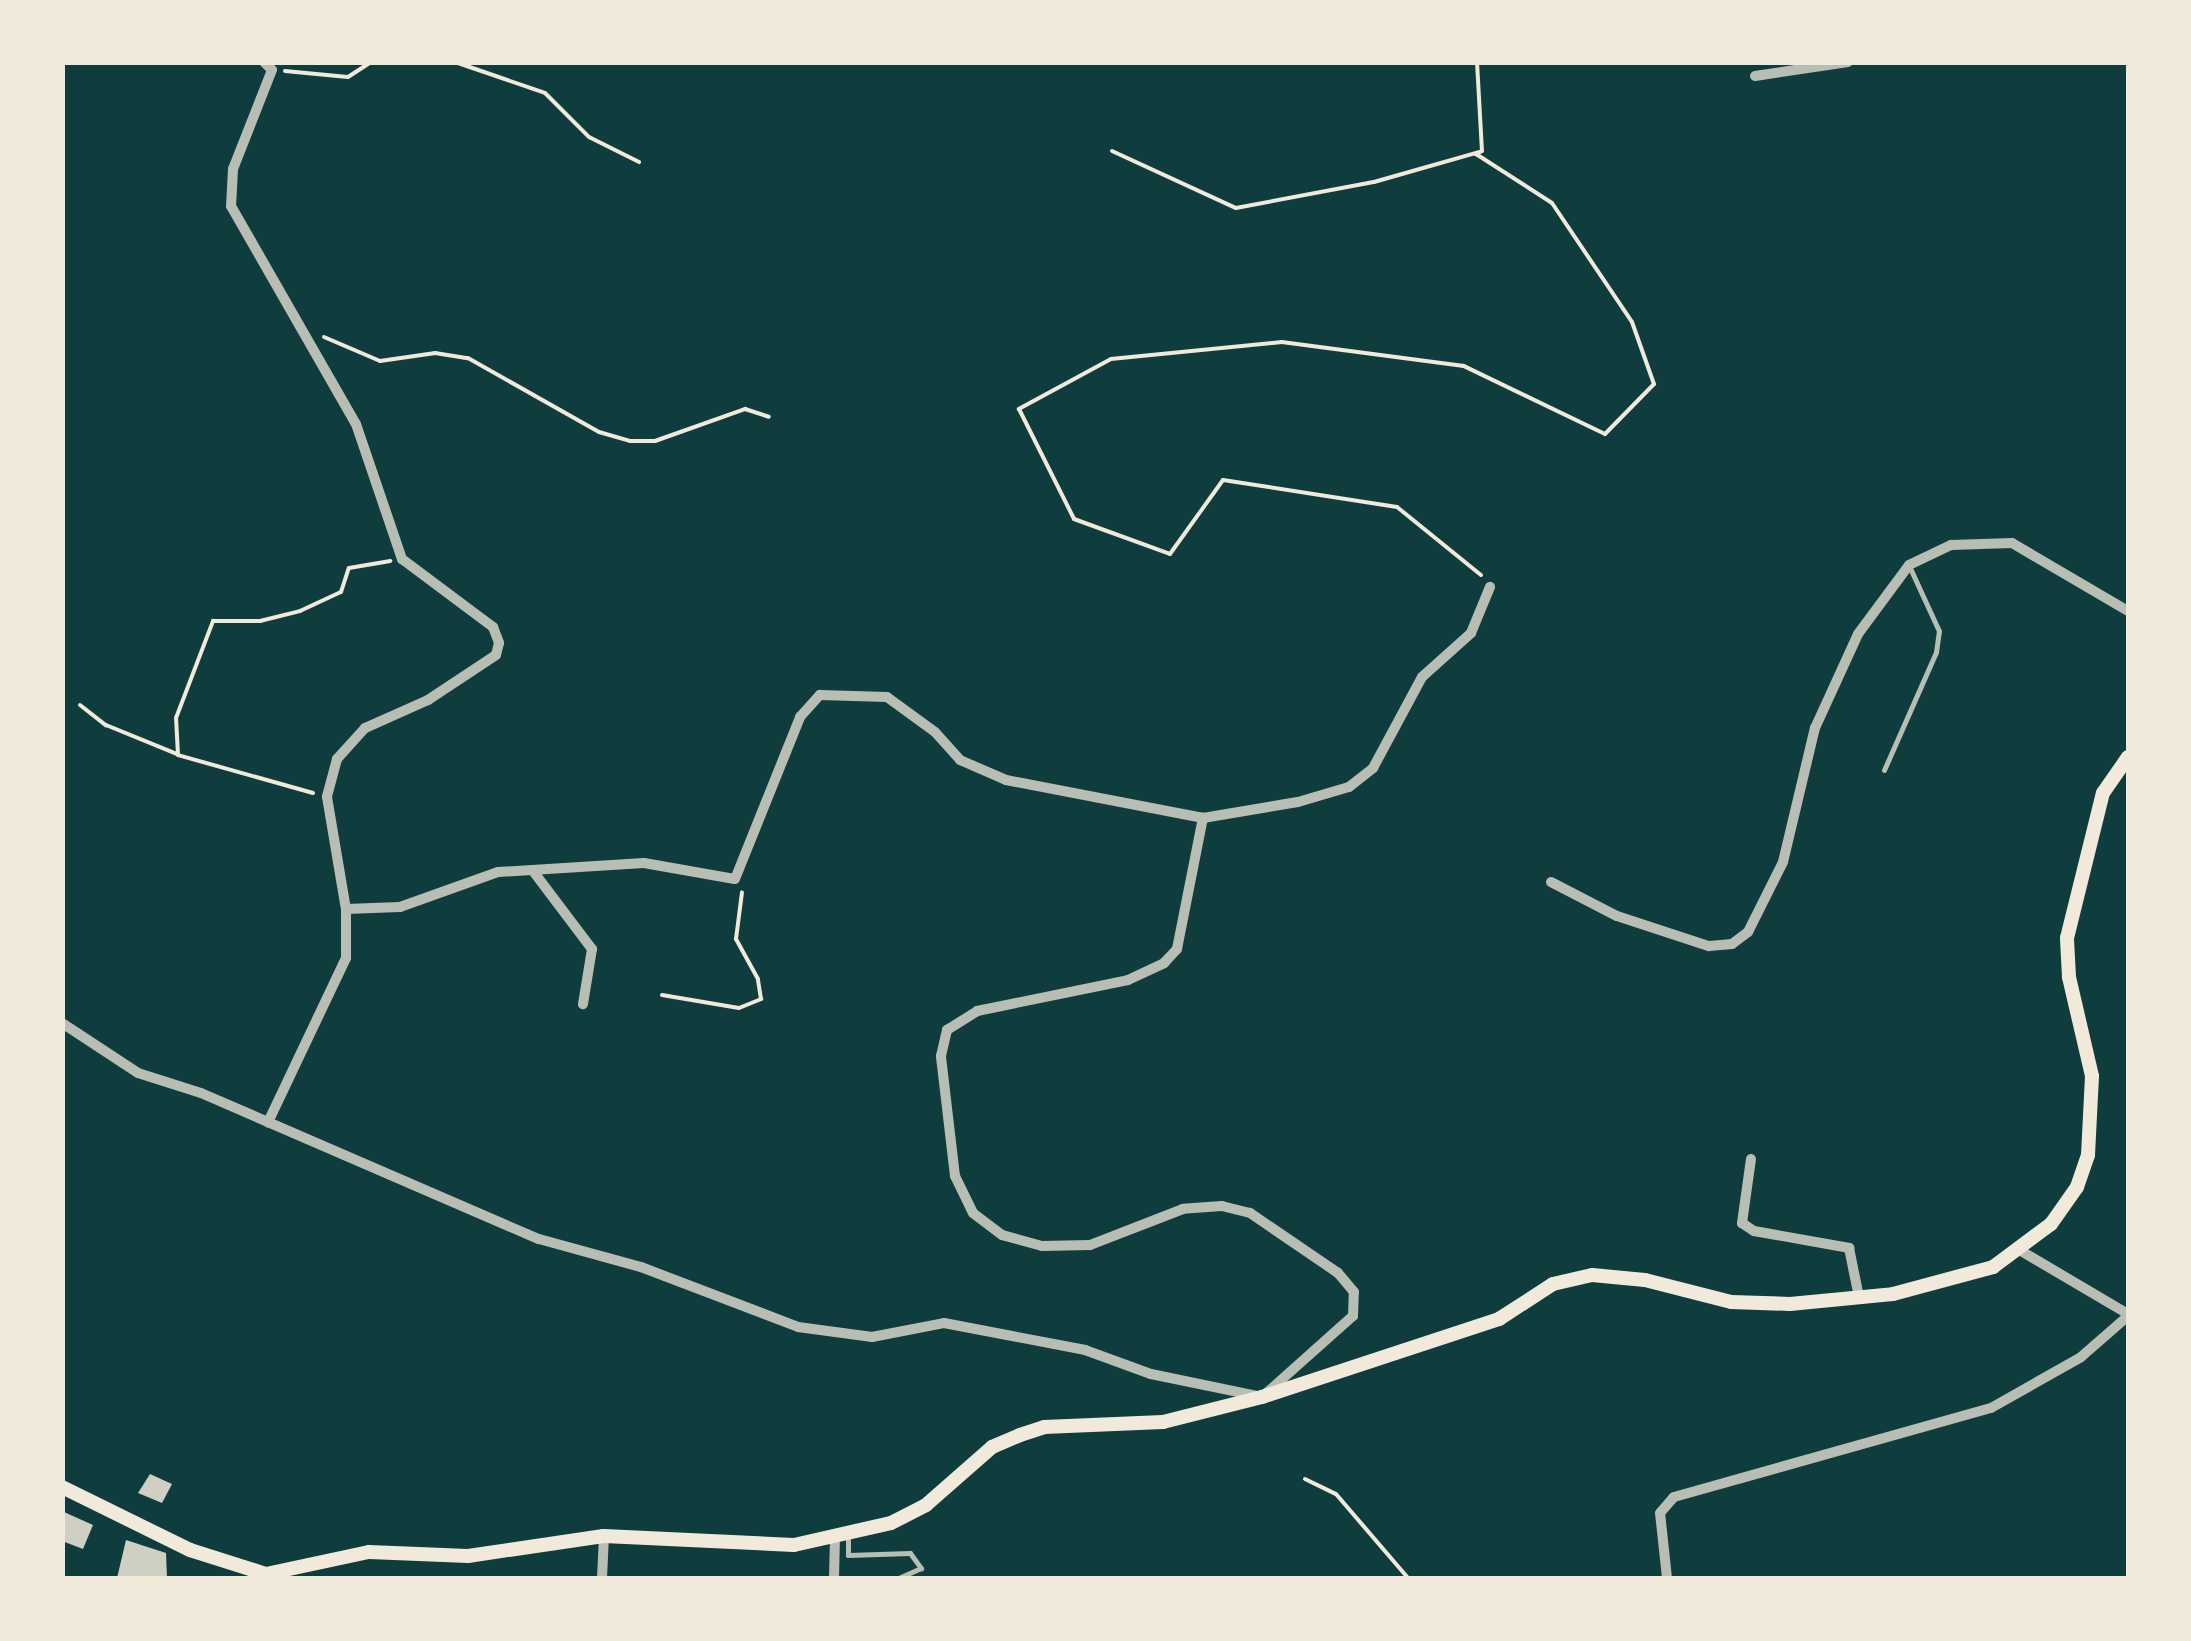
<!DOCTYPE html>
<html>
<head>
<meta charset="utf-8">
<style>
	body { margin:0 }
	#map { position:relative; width:2191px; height:1641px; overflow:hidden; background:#0f3d3e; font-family:"Varela Round",sans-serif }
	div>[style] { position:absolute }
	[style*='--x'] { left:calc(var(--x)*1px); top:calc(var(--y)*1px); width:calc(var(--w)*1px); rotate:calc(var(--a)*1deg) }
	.building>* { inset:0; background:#cfcfc3 }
	.path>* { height:4px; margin:-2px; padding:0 2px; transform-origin:2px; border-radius:2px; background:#f1e9da }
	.service>* { height:5px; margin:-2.5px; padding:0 2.5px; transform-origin:2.5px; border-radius:2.5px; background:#b8beb3 }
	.minor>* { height:10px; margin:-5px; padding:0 5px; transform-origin:5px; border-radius:5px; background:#b8beb3 }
	.secondary>* { height:14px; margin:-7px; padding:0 7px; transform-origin:7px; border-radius:7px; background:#f1e9da }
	span { translate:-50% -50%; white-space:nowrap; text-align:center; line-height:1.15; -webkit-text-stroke:10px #f1e9da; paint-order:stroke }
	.frame { position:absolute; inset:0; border:65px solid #f1e9da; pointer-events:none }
</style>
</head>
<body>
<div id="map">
	<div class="building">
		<div style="clip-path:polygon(150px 1474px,172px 1484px,162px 1503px,138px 1493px)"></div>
		<div style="clip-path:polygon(64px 1512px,93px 1525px,83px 1549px,62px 1541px)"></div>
		<div style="clip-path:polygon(126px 1540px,166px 1553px,167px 1578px,117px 1578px)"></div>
	</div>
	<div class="path">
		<div style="--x:455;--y:62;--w:95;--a:19"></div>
		<div style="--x:545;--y:93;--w:62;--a:45"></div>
		<div style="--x:589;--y:137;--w:56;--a:26.6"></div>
		<div style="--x:1477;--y:62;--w:89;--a:86.8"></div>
		<div style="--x:1482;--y:151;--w:7;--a:153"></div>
		<div style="--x:1476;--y:154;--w:90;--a:32.8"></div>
		<div style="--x:1552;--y:203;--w:143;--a:56.1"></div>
		<div style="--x:1632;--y:322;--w:66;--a:70.5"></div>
		<div style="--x:1654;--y:384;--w:70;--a:134.4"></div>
		<div style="--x:1605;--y:434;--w:157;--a:-154.3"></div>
		<div style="--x:1464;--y:366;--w:184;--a:-172.5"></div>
		<div style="--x:1282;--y:342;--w:172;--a:174.3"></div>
		<div style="--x:1111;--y:359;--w:105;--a:151.5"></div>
		<div style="--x:1019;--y:409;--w:123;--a:63.4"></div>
		<div style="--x:1074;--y:519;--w:102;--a:20"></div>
		<div style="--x:1170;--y:554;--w:91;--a:-54.4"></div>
		<div style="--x:1223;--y:480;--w:176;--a:8.8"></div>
		<div style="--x:1397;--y:507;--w:108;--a:39"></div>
		<div style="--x:285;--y:71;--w:63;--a:5.4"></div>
		<div style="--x:348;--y:77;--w:27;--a:-33"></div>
		<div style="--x:1112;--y:151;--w:136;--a:24.7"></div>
		<div style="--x:1236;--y:208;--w:140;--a:-10.7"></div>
		<div style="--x:1374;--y:182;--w:109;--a:-15.9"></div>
		<div style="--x:324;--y:337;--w:61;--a:23.2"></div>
		<div style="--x:380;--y:361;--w:56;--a:-8.3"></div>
		<div style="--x:435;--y:353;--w:33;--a:9"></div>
		<div style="--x:468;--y:358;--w:150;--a:29.5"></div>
		<div style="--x:599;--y:432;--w:32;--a:16"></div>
		<div style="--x:630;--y:441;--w:25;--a:0"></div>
		<div style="--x:655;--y:441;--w:96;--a:-19.6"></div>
		<div style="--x:745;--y:409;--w:25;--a:18"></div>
		<div style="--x:80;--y:705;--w:33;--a:38"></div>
		<div style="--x:106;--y:725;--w:77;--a:22.2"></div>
		<div style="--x:313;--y:793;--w:140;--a:-164.3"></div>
		<div style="--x:178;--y:755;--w:37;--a:-93"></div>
		<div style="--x:176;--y:718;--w:104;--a:-69.1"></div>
		<div style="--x:213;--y:621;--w:47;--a:0"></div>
		<div style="--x:260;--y:621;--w:41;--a:-14"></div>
		<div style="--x:300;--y:611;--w:45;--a:-24.9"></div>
		<div style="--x:341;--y:592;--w:25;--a:-72"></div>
		<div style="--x:349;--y:568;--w:42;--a:-9.7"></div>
		<div style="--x:662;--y:995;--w:78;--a:9.6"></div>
		<div style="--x:739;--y:1008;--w:24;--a:-22"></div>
		<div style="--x:761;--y:999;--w:20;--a:-99"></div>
		<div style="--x:758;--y:979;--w:46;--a:-118.8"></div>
		<div style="--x:736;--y:939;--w:47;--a:-82.7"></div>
		<div style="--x:1305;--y:1479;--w:34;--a:26"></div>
		<div style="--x:1336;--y:1494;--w:111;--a:49.4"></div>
	</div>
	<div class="service">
		<div style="--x:1884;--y:770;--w:129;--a:-66.2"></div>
		<div style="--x:1936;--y:652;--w:21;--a:-82"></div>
		<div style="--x:1939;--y:631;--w:69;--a:-114.7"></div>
		<div style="--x:848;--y:1536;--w:19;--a:90"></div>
		<div style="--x:848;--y:1555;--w:62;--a:-1.8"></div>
		<div style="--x:910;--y:1553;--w:19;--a:54"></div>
		<div style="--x:921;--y:1568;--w:24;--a:156"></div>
	</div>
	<div class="minor">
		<div style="--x:264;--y:62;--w:11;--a:45"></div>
		<div style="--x:272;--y:70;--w:106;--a:111.5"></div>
		<div style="--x:233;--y:169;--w:37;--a:93"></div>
		<div style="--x:231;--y:206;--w:251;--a:60.2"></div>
		<div style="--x:356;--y:424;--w:143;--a:71.2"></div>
		<div style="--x:402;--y:559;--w:114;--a:36.8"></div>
		<div style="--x:493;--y:627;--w:17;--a:69"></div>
		<div style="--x:499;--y:643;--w:12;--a:104"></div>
		<div style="--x:496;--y:655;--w:82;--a:146.5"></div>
		<div style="--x:428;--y:700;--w:69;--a:156"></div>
		<div style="--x:365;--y:728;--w:42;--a:132.1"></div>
		<div style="--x:337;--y:759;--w:39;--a:105"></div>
		<div style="--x:327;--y:797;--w:114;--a:80.4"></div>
		<div style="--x:346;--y:909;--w:49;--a:90"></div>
		<div style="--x:346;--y:958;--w:182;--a:115.4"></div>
		<div style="--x:1755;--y:76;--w:94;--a:-8.6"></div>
		<div style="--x:533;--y:871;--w:98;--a:52.9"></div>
		<div style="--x:592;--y:949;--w:56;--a:99.3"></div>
		<div style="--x:1551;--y:882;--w:74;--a:27.3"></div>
		<div style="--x:1617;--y:916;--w:97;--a:18.1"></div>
		<div style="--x:1709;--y:946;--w:23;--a:-5"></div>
		<div style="--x:1732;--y:944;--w:20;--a:-37"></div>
		<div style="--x:1748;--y:932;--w:78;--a:-63.4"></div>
		<div style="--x:1783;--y:862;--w:138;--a:-76.6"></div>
		<div style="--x:1815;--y:728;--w:103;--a:-65.4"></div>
		<div style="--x:1858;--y:634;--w:86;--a:-53.5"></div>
		<div style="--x:1909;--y:565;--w:47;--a:-25.5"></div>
		<div style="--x:1951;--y:545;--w:61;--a:-1.9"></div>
		<div style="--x:2012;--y:543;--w:134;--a:30.4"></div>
		<div style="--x:346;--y:909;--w:54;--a:-2.1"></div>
		<div style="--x:400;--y:907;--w:104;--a:-19.7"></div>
		<div style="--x:498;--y:872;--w:146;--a:-3.5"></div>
		<div style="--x:644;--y:863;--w:92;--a:10"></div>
		<div style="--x:735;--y:879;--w:175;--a:-68.1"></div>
		<div style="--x:800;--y:717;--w:30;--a:-48"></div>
		<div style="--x:820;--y:695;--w:67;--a:1.7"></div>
		<div style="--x:887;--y:697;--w:59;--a:36.1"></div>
		<div style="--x:935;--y:732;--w:38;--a:48"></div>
		<div style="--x:960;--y:760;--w:50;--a:23.5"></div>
		<div style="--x:1006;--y:780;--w:201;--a:10.9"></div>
		<div style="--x:62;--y:1023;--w:91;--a:33.3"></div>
		<div style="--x:138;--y:1073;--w:66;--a:17.6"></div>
		<div style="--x:201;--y:1093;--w:368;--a:23.4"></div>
		<div style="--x:539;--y:1239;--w:106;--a:15.4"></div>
		<div style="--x:641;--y:1267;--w:168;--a:20.9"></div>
		<div style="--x:798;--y:1327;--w:75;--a:7.7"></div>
		<div style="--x:872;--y:1337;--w:73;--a:-11"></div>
		<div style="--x:944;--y:1323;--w:144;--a:10.8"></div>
		<div style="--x:1085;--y:1350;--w:70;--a:20"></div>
		<div style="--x:1151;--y:1374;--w:113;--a:11.7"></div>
		<div style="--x:1262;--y:1397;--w:122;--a:-41.7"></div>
		<div style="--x:1353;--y:1316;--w:24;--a:-88"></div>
		<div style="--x:1354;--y:1292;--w:25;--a:-130"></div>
		<div style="--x:1338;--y:1273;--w:107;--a:-145.7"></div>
		<div style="--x:1250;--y:1213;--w:29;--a:-166"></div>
		<div style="--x:1222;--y:1206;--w:39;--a:176"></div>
		<div style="--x:1183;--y:1209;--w:100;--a:158.8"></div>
		<div style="--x:1090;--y:1245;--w:48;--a:178.8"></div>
		<div style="--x:1042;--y:1246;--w:41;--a:-164.6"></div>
		<div style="--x:1002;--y:1235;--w:36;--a:-143"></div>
		<div style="--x:973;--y:1213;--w:41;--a:-115.9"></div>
		<div style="--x:955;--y:1176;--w:121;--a:-96.7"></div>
		<div style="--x:941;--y:1056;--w:27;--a:-77"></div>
		<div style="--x:947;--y:1030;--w:36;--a:-32"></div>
		<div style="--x:977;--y:1011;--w:154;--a:-11.6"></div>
		<div style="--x:1128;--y:980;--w:40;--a:-25"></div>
		<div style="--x:1164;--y:963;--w:19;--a:-47"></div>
		<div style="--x:1177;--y:949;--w:134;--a:-78.8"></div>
		<div style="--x:1203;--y:818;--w:96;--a:-9.6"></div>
		<div style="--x:1298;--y:802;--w:53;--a:-16.4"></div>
		<div style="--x:1349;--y:787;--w:31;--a:-38"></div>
		<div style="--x:1373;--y:768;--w:103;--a:-61.7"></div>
		<div style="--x:1422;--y:677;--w:66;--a:-41.9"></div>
		<div style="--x:1471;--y:633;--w:50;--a:-67.6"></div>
		<div style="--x:1751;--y:1159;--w:65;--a:98"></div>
		<div style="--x:1742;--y:1223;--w:14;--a:34"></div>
		<div style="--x:1754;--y:1231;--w:97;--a:10.1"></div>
		<div style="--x:1849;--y:1248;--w:50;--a:78.5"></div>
		<div style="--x:2016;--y:1248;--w:130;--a:30.5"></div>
		<div style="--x:602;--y:1578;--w:42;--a:-87.3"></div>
		<div style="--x:834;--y:1578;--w:40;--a:-88.6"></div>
		<div style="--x:1667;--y:1578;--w:65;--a:-96.1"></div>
		<div style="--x:1660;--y:1513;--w:21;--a:-49"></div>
		<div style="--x:1674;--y:1497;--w:329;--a:-15.7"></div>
		<div style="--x:1991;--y:1408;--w:103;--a:-29.5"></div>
		<div style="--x:2081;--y:1357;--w:62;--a:-41.1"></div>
	</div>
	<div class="secondary">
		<div style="--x:62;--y:1487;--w:143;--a:26.2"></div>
		<div style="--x:190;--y:1550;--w:80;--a:17.5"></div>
		<div style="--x:266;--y:1574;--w:105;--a:-12.1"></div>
		<div style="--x:369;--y:1552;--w:99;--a:2.3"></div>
		<div style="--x:468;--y:1556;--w:137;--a:-8.4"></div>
		<div style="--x:604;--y:1536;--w:190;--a:2.7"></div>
		<div style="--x:794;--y:1545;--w:99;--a:-12.8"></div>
		<div style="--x:891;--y:1523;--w:39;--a:-27"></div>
		<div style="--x:926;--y:1505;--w:88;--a:-41.3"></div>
		<div style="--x:992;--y:1447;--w:30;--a:-23"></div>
		<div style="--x:1020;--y:1435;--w:25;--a:-18"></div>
		<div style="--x:1044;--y:1427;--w:119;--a:-2.4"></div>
		<div style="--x:1163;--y:1422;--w:102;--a:-14.2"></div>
		<div style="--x:1262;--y:1397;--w:250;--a:-18.2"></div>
		<div style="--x:1499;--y:1319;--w:64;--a:-32.9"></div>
		<div style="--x:1553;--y:1284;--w:40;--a:-13"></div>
		<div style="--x:1592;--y:1275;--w:53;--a:5.4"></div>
		<div style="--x:1645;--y:1280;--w:89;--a:14.3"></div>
		<div style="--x:1731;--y:1302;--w:59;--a:1.9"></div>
		<div style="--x:1790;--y:1304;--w:103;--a:-5.5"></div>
		<div style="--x:1893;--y:1294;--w:104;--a:-15.1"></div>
		<div style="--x:1993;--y:1267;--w:72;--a:-36.6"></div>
		<div style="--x:2051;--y:1224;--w:45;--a:-54.9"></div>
		<div style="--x:2077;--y:1187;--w:34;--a:-71"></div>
		<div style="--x:2088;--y:1155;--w:79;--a:-87.1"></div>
		<div style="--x:2092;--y:1076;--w:102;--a:-103.1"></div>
		<div style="--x:2069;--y:977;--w:39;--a:-93"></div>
		<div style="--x:2067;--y:938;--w:149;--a:-76.1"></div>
		<div style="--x:2103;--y:793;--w:44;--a:-55.2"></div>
	</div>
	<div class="frame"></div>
</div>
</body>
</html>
